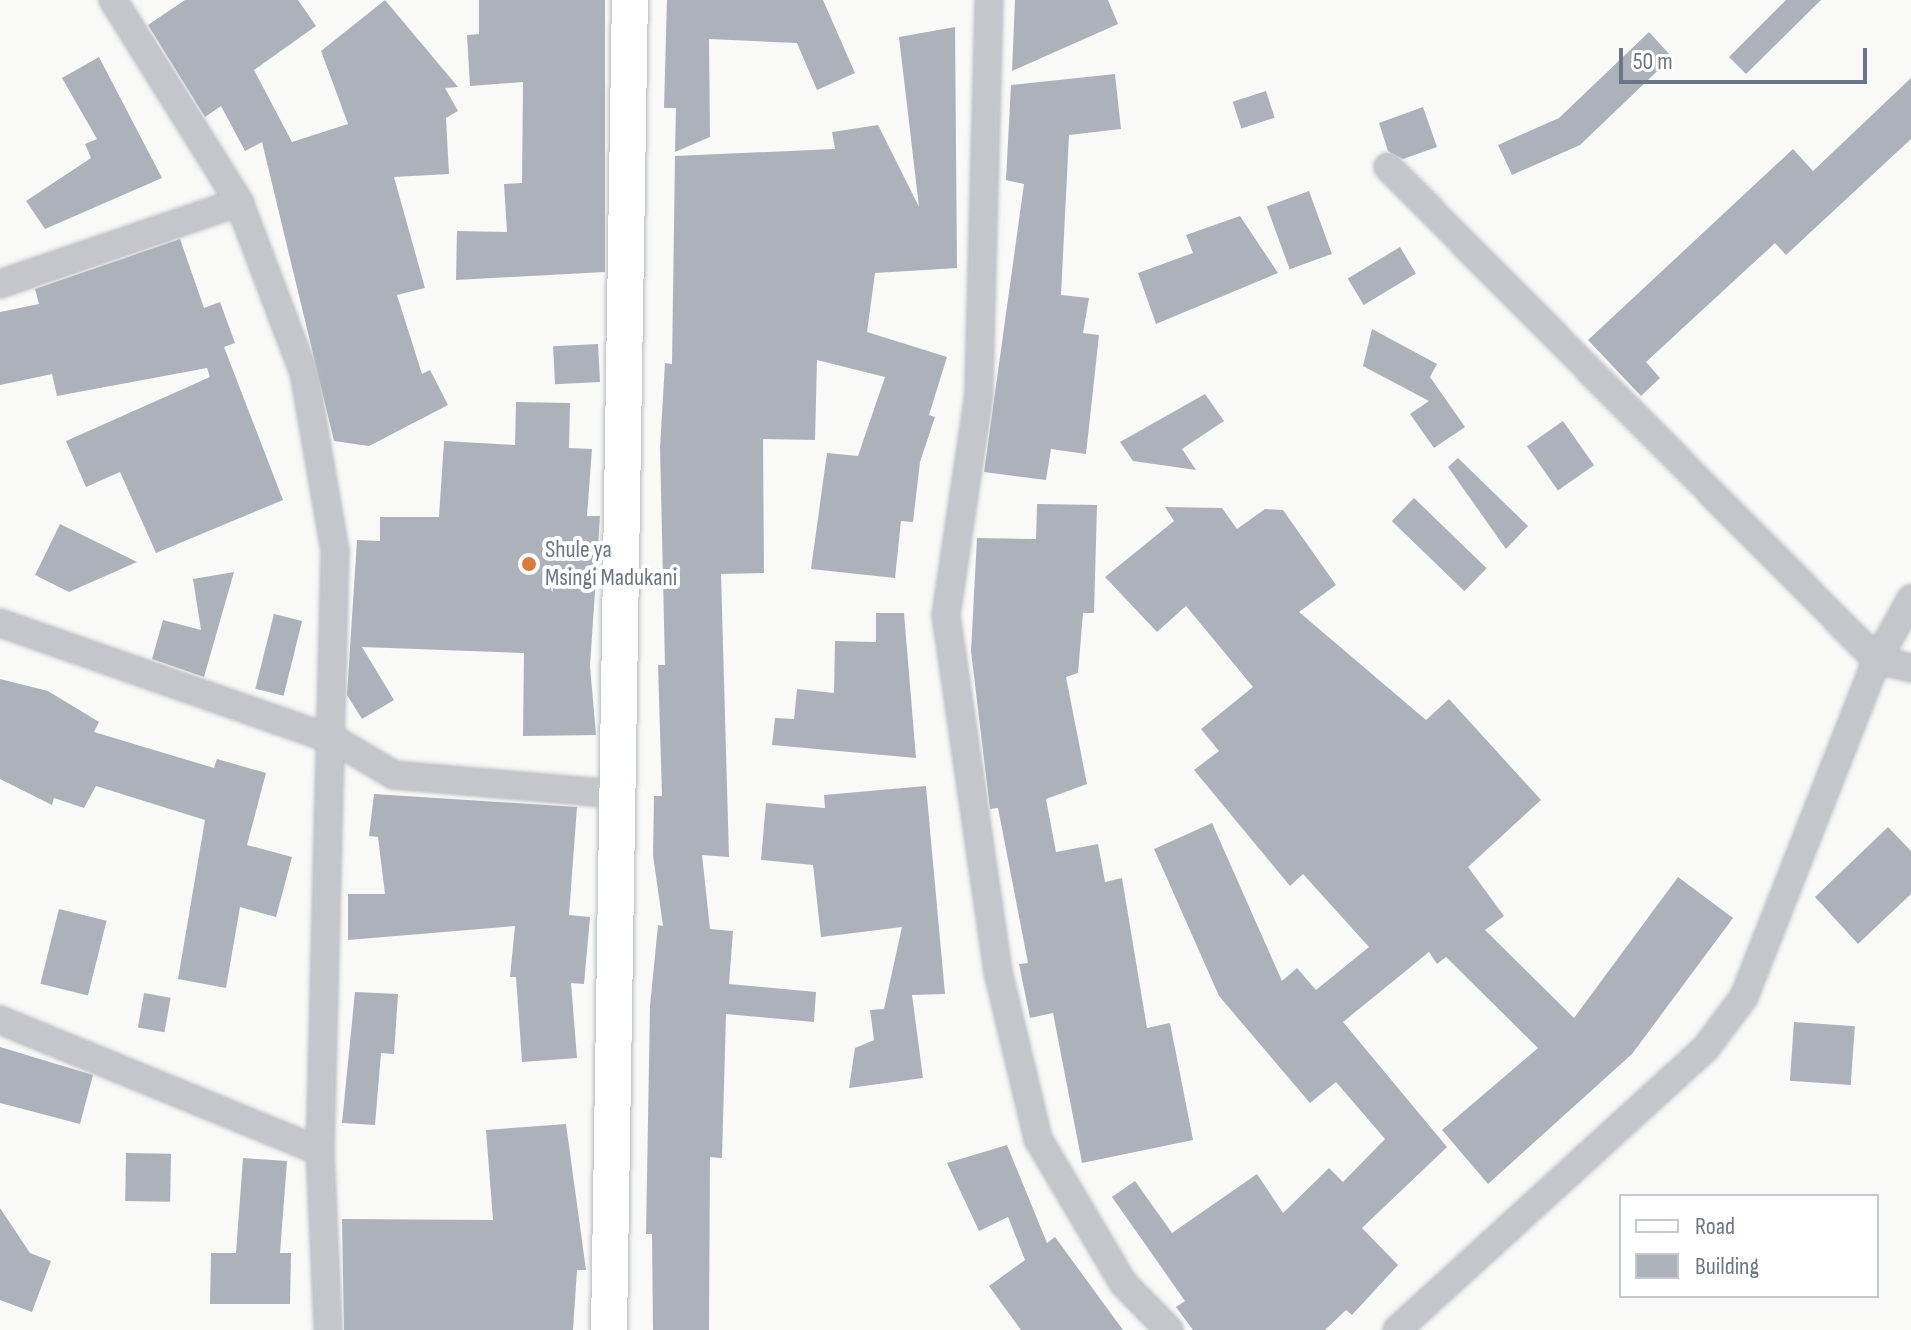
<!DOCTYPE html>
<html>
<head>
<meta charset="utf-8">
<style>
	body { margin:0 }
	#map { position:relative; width:1911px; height:1330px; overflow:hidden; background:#f9f9f8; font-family:"Sofia Sans Condensed",sans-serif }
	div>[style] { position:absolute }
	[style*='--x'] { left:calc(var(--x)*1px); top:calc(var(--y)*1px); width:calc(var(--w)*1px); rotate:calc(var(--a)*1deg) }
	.building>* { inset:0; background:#adb2ba; transform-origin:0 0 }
	.roads { filter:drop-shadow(0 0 2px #b6babf) drop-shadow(0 0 2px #b6babf) }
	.minor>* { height:26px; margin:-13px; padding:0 13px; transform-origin:13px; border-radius:13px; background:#c4c6cb }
	.secondary>* { height:36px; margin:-18px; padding:0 18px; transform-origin:18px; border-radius:18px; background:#fff }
	.dots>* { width:22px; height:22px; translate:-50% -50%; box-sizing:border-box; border:4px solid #fff; border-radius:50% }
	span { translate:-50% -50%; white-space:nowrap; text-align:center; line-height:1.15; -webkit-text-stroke:8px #fff; paint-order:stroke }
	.poi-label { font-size:24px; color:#6b7586 }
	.left { translate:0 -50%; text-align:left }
	.legend { position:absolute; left:1619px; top:1194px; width:260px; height:104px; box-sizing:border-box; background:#fff; border:2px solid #c4c8cf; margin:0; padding:10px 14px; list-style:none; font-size:24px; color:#6b7586 }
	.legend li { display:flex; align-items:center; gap:16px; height:40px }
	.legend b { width:40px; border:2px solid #c4c8cf }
	.scale { position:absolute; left:1619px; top:48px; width:248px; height:36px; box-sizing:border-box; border:4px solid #6b7586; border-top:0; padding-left:10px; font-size:24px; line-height:28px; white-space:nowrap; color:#6b7586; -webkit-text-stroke:6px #fff; paint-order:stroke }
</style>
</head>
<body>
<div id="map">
	<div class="building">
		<div style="clip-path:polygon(185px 0,298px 0,316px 26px,254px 70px,292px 142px,348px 124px,321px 51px,385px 0,458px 87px,445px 88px,458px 111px,446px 118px,449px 174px,394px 177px,425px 288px,397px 295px,422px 374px,430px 370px,448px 405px,369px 446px,334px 441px,262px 142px,245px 151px,221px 106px,205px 117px,148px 25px)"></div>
		<div style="clip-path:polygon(479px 0,605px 0,605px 272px,456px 280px,457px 231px,507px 232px,504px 184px,522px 183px,523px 82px,470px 86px,467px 35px,479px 34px)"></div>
		<div style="clip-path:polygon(667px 0,823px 0,855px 73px,817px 90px,797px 43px,709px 39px,710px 137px,675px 152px,676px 108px,664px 108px)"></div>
		<div style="clip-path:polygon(1015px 0,1108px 0,1118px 24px,1012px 71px)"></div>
		<div style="clip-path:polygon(1786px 0,1821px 0,1746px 74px,1729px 57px)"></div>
		<div style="clip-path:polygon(955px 27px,957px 268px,875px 273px,867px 332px,947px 357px,929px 415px,935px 417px,920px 462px,913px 522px,901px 521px,895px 578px,811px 569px,827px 453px,858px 456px,885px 377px,817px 360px,815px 440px,763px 439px,764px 573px,721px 574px,729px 857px,702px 855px,710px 929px,733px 931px,729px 984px,816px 992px,814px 1022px,726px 1014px,722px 1158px,710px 1157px,709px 1330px,653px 1330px,652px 1234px,646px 1234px,650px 1006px,658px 925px,663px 926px,653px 855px,654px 796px,662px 796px,658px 665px,665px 665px,660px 448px,665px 363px,672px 364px,675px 156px,835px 149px,832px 132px,878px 125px,919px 207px,899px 37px)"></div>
		<div style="clip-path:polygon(1649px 32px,1672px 57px,1580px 145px,1512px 175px,1498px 145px,1559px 118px)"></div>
		<div style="clip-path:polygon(99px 57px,162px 178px,45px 229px,26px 201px,91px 158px,85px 144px,97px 139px,62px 78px)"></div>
		<div style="clip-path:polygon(1115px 74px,1121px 129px,1069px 135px,1061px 295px,1089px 298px,1083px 333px,1099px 335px,1086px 454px,1051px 449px,1046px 480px,984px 472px,1024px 184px,1006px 180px,1011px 85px)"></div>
		<div style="clip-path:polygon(1911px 78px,1911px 139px,1786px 255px,1775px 243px,1646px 362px,1660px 378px,1641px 396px,1588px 340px,1793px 149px,1813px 171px)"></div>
		<div style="left:1266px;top:91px;width:28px;height:35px;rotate:72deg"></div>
		<div style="clip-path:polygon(1423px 107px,1437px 147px,1403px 159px,1388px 151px,1379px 123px)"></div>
		<div style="left:1309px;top:191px;width:67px;height:45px;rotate:70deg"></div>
		<div style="clip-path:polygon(1240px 216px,1278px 273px,1156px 324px,1138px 273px,1193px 253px,1186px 235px)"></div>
		<div style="clip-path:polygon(180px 239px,204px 308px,220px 302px,235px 343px,224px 347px,283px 500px,156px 553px,120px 472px,86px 487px,66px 441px,210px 377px,207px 368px,57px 396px,52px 374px,0 385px,0 312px,39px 304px,35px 289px)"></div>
		<div style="left:1400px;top:247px;width:31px;height:61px;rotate:59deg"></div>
		<div style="clip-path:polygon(1372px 329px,1437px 364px,1430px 377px,1465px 427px,1434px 448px,1410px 414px,1429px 401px,1363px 366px)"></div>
		<div style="left:598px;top:344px;width:38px;height:45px;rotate:87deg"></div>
		<div style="clip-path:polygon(1205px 394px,1224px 421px,1182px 449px,1196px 470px,1133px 461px,1120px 442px)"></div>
		<div style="clip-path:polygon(516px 402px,570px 403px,569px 448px,592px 449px,587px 516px,600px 516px,590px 666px,596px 735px,523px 736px,524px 653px,362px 647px,394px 700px,362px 719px,347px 695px,357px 540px,380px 541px,380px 517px,439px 517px,444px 441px,515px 445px)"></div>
		<div style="left:1563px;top:421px;width:54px;height:44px;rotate:55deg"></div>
		<div style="clip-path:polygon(1458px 458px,1528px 526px,1506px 549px,1448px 467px)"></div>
		<div style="left:1414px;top:498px;width:101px;height:32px;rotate:44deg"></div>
		<div style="clip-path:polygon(1037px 504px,1097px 505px,1094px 613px,1083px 613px,1078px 673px,1066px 677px,1087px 784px,1046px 799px,1056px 852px,1098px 844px,1105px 882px,1122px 878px,1147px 1028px,1170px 1023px,1193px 1140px,1082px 1163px,1053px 1013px,1030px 1018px,1019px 964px,1028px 963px,998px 808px,990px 809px,971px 651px,977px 538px,1036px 539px)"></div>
		<div style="clip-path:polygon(1165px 507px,1222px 508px,1237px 529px,1265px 509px,1283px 510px,1336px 585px,1299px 612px,1426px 720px,1449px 699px,1541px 800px,1468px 867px,1504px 916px,1485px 930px,1574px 1018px,1678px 877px,1733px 918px,1632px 1054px,1488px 1184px,1442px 1130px,1538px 1048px,1446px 957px,1437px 964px,1429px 952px,1343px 1022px,1447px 1147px,1362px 1228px,1398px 1265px,1352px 1315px,1346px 1310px,1325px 1330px,1193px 1330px,1176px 1307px,1185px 1301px,1112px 1197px,1135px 1181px,1172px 1233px,1257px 1174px,1283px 1213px,1329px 1168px,1343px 1182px,1385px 1139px,1336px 1082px,1310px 1103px,1219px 996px,1154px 849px,1212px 823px,1282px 981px,1297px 968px,1316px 990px,1369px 947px,1303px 874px,1290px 886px,1194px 770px,1219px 751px,1201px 729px,1253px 687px,1186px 606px,1157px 632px,1105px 577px,1174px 521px)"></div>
		<div style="clip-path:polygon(60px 524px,137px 562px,69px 592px,35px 575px)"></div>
		<div style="clip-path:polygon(234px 572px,204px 677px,152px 659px,163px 620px,201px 630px,193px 579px)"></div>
		<div style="clip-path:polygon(876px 613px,904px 613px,916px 758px,772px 745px,775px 718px,794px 719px,797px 689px,834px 693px,835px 641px,876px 642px)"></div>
		<div style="left:274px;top:614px;width:29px;height:77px;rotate:14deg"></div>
		<div style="clip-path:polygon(0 679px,48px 691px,99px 722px,94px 732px,214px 768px,217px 759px,266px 773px,247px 845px,292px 857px,276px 917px,240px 907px,226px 988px,178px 979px,205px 820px,96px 786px,84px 808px,54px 798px,52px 805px,0 779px)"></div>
		<div style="clip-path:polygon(926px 786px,945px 994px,912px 995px,923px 1078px,849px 1088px,855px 1048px,874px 1040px,870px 1010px,884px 1009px,902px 927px,821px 937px,813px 865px,761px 860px,766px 803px,825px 808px,824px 795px)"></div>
		<div style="clip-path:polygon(374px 794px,577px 807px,569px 915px,590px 917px,584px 984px,571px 983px,577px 1058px,522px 1062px,516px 977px,510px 977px,515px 926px,348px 940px,348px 894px,385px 894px,378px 837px,369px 836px)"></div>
		<div style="clip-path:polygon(1888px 827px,1911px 851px,1911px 894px,1858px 944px,1815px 897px)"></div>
		<div style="left:59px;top:909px;width:49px;height:77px;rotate:14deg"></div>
		<div style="clip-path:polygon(355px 992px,398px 994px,394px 1054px,381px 1053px,375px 1125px,342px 1123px)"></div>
		<div style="left:144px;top:993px;width:27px;height:35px;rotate:10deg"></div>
		<div style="left:1794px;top:1022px;width:61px;height:59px;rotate:4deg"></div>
		<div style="clip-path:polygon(0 1047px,93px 1075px,80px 1124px,0 1103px)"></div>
		<div style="clip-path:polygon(566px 1124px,586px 1270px,577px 1270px,573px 1330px,344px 1330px,342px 1219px,493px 1220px,486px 1130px)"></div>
		<div style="clip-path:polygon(1007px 1145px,1047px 1243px,1055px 1237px,1123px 1330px,1021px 1330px,989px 1286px,1025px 1260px,1008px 1217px,979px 1231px,947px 1163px)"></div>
		<div style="left:126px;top:1153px;width:45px;height:48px;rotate:1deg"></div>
		<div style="clip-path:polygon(243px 1158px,287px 1161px,280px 1253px,291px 1253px,290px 1304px,210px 1304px,211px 1253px,236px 1253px)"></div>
		<div style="clip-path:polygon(0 1208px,30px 1253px,51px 1261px,32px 1312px,0 1300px)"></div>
	</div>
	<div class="roads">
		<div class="minor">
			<div style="--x:113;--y:0;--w:238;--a:58"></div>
			<div style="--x:239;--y:202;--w:183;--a:69.2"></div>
			<div style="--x:304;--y:373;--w:181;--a:80.1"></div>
			<div style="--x:335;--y:551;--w:600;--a:91.43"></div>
			<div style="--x:320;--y:1151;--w:179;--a:87.4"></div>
			<div style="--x:989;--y:0;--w:394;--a:91.5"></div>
			<div style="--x:979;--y:394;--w:223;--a:98.5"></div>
			<div style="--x:946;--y:615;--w:361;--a:81.7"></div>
			<div style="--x:998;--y:972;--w:172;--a:76.5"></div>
			<div style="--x:1038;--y:1139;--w:167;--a:59.4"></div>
			<div style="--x:1123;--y:1283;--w:66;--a:45.6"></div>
			<div style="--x:1388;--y:167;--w:694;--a:45.23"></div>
			<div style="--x:1877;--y:660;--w:35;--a:13"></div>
			<div style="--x:0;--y:284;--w:253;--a:-18.9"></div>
			<div style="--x:0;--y:623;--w:355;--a:19.3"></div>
			<div style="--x:335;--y:740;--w:69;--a:30.7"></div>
			<div style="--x:394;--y:775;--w:224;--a:4.9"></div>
			<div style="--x:0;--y:1020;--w:346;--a:22.3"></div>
			<div style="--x:1397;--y:1330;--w:417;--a:-42.4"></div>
			<div style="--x:1705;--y:1049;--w:65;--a:-53.1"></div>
			<div style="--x:1744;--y:997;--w:362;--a:-68.5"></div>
			<div style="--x:1877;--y:660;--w:70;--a:-60.9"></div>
		</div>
		<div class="secondary">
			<div style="--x:609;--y:1330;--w:1330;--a:-89.1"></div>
		</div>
	</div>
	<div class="dots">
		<div style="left:529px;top:564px;background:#d77c3a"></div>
	</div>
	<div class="poi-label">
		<span class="left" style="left:545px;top:564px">Shule ya<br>Msingi Madukani</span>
	</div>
	<ul class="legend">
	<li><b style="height:10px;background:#fff"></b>Road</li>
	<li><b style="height:22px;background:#adb2ba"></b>Building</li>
	</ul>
	<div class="scale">50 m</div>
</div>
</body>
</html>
